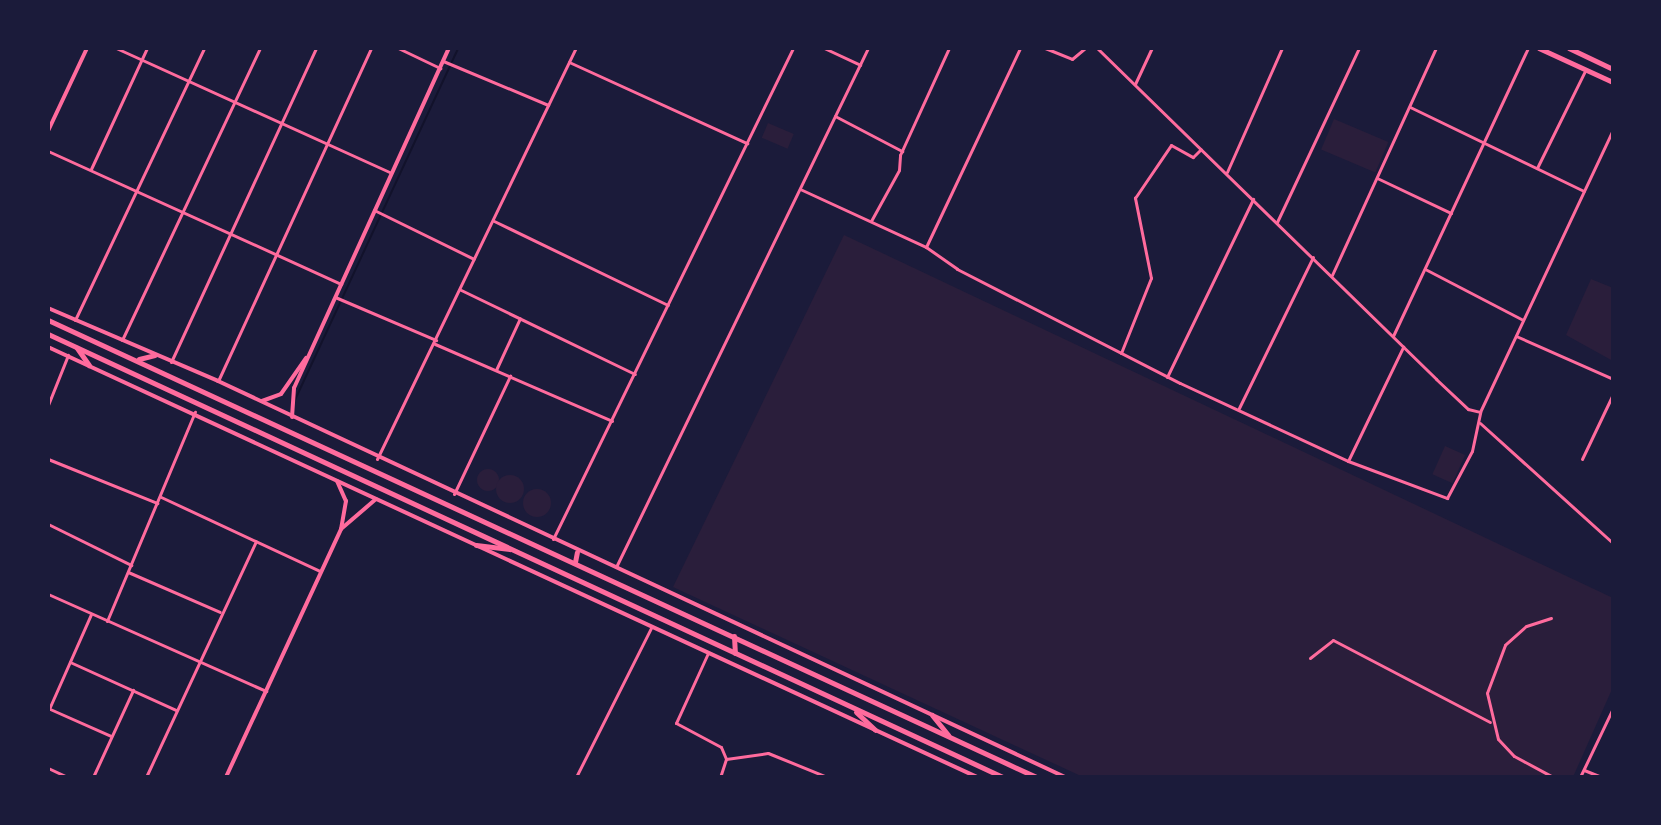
<!DOCTYPE html>
<html>
<head>
<meta charset="utf-8">
<style>
	body { margin:0 }
	#map { position:relative; width:1661px; height:825px; overflow:hidden; background:#1b1b3a; font-family:Mulish,sans-serif }
	div>[style] { position:absolute }
	[style*='--x'] { left:calc(var(--x)*1px); top:calc(var(--y)*1px); width:calc(var(--w)*1px); rotate:calc(var(--a)*1deg) }
	.green>* { inset:0; background:#2a1e3b; transform-origin:0 0 }
	.round { border-radius:50% }
	.stream>* { height:2px; margin:-1px; padding:0 1px; transform-origin:1px; border-radius:1px; background:#12122b }
	.minor>* { height:3px; margin:-1.5px; padding:0 1.5px; transform-origin:1.5px; border-radius:1.5px; background:#ff6b9d }
	.tertiary>* { height:4px; margin:-2px; padding:0 2px; transform-origin:2px; border-radius:2px; background:#ff6b9d }
	.secondary>* { height:4.5px; margin:-2.25px; padding:0 2.25px; transform-origin:2.25px; border-radius:2.25px; background:#ff6b9d }
	.trunk>* { height:5px; margin:-2.5px; padding:0 2.5px; transform-origin:2.5px; border-radius:2.5px; background:#ff6b9d }
	span { translate:-50% -50%; white-space:nowrap; text-align:center; line-height:1.15; -webkit-text-stroke:6px #1b1b3a; paint-order:stroke }
	.frame { position:absolute; inset:0; border:50px solid #1b1b3a; pointer-events:none }
</style>
</head>
<body>
<div id="map">
	<div class="green">
		<div style="left:1334px;top:119px;width:59px;height:33px;rotate:23deg"></div>
		<div style="left:768px;top:123px;width:28px;height:16px;rotate:23deg"></div>
		<div style="clip-path:polygon(844px 235px,1613px 598px,1613px 687px,1573px 777px,1083px 777px,673px 587px)"></div>
		<div style="clip-path:polygon(1591px 279px,1613px 288px,1613px 361px,1566px 335px)"></div>
		<div style="left:1445px;top:446px;width:22px;height:31px;rotate:24deg"></div>
		<div class="round" style="left:477px;top:469px;width:22px;height:22px"></div>
		<div class="round" style="left:496px;top:475px;width:28px;height:28px"></div>
		<div class="round" style="left:523px;top:489px;width:28px;height:28px"></div>
	</div>
	<div class="stream">
		<div style="--x:294;--y:402;--w:390;--a:-65.1"></div>
	</div>
	<div class="minor">
		<div style="--x:116;--y:48;--w:302;--a:24.4"></div>
		<div style="--x:398;--y:48;--w:47;--a:25.5"></div>
		<div style="--x:824;--y:48;--w:40;--a:25"></div>
		<div style="--x:1045;--y:48;--w:29;--a:22"></div>
		<div style="--x:1072;--y:59;--w:17;--a:-40"></div>
		<div style="--x:1097;--y:48;--w:474;--a:44.3"></div>
		<div style="--x:1436;--y:379;--w:44;--a:43.2"></div>
		<div style="--x:1468;--y:409;--w:12;--a:14"></div>
		<div style="--x:443;--y:61;--w:114;--a:22.7"></div>
		<div style="--x:569;--y:62;--w:196;--a:24.5"></div>
		<div style="--x:1135;--y:84;--w:40;--a:-65"></div>
		<div style="--x:1410;--y:107;--w:193;--a:25.8"></div>
		<div style="--x:835;--y:116;--w:76;--a:27.6"></div>
		<div style="--x:48;--y:151;--w:322;--a:24.4"></div>
		<div style="--x:1537;--y:168;--w:110;--a:-63.7"></div>
		<div style="--x:91;--y:169;--w:133;--a:-65.2"></div>
		<div style="--x:1227;--y:172;--w:136;--a:-66.1"></div>
		<div style="--x:1377;--y:178;--w:82;--a:25.3"></div>
		<div style="--x:800;--y:189;--w:139;--a:24.7"></div>
		<div style="--x:926;--y:247;--w:38;--a:35"></div>
		<div style="--x:957;--y:269;--w:250;--a:27.1"></div>
		<div style="--x:1180;--y:383;--w:185;--a:24.9"></div>
		<div style="--x:1348;--y:461;--w:106;--a:20.5"></div>
		<div style="--x:1447;--y:498;--w:53;--a:-62"></div>
		<div style="--x:1472;--y:451;--w:40;--a:-78"></div>
		<div style="--x:1480;--y:412;--w:313;--a:-64.8"></div>
		<div style="--x:374;--y:210;--w:111;--a:26.1"></div>
		<div style="--x:494;--y:221;--w:193;--a:25.8"></div>
		<div style="--x:871;--y:221;--w:58;--a:-61.2"></div>
		<div style="--x:899;--y:170;--w:15;--a:-86"></div>
		<div style="--x:900;--y:155;--w:118;--a:-65.4"></div>
		<div style="--x:1277;--y:222;--w:192;--a:-64.8"></div>
		<div style="--x:926;--y:247;--w:220;--a:-64.7"></div>
		<div style="--x:1425;--y:269;--w:110;--a:27.5"></div>
		<div style="--x:1332;--y:275;--w:250;--a:-65.4"></div>
		<div style="--x:461;--y:290;--w:193;--a:25.8"></div>
		<div style="--x:335;--y:297;--w:110;--a:23.1"></div>
		<div style="--x:75;--y:320;--w:301;--a:-64.6"></div>
		<div style="--x:1393;--y:336;--w:318;--a:-64.9"></div>
		<div style="--x:1516;--y:336;--w:106;--a:23.9"></div>
		<div style="--x:122;--y:340;--w:323;--a:-64.7"></div>
		<div style="--x:435;--y:344;--w:193;--a:23.5"></div>
		<div style="--x:1121;--y:353;--w:81;--a:-68.2"></div>
		<div style="--x:1151;--y:278;--w:82;--a:-101.3"></div>
		<div style="--x:1135;--y:198;--w:64;--a:-55.8"></div>
		<div style="--x:1171;--y:145;--w:25;--a:29"></div>
		<div style="--x:1193;--y:157;--w:11;--a:-45"></div>
		<div style="--x:171;--y:362;--w:346;--a:-65.2"></div>
		<div style="--x:496;--y:370;--w:57;--a:-65.2"></div>
		<div style="--x:1167;--y:377;--w:198;--a:-64.2"></div>
		<div style="--x:218;--y:381;--w:366;--a:-65.3"></div>
		<div style="--x:48;--y:405;--w:54;--a:-68.2"></div>
		<div style="--x:1239;--y:408;--w:168;--a:-63.9"></div>
		<div style="--x:1480;--y:423;--w:179;--a:42.1"></div>
		<div style="--x:48;--y:459;--w:118;--a:22"></div>
		<div style="--x:377;--y:459;--w:457;--a:-64.2"></div>
		<div style="--x:1582;--y:459;--w:72;--a:-64.5"></div>
		<div style="--x:1348;--y:461;--w:127;--a:-64.2"></div>
		<div style="--x:454;--y:494;--w:131;--a:-64.6"></div>
		<div style="--x:161;--y:497;--w:175;--a:25"></div>
		<div style="--x:48;--y:524;--w:93;--a:26.3"></div>
		<div style="--x:553;--y:539;--w:547;--a:-63.95"></div>
		<div style="--x:616;--y:567;--w:577;--a:-64.1"></div>
		<div style="--x:128;--y:572;--w:100;--a:23.5"></div>
		<div style="--x:48;--y:594;--w:239;--a:24"></div>
		<div style="--x:1551;--y:618;--w:26;--a:162"></div>
		<div style="--x:1526;--y:626;--w:28;--a:138"></div>
		<div style="--x:1505;--y:645;--w:51;--a:110.6"></div>
		<div style="--x:1487;--y:693;--w:47;--a:76.6"></div>
		<div style="--x:1498;--y:739;--w:23;--a:47"></div>
		<div style="--x:1514;--y:756;--w:44;--a:28.3"></div>
		<div style="--x:107;--y:621;--w:227;--a:-67.2"></div>
		<div style="--x:708;--y:653;--w:77;--a:114.6"></div>
		<div style="--x:676;--y:723;--w:51;--a:28.1"></div>
		<div style="--x:721;--y:747;--w:13;--a:67"></div>
		<div style="--x:726;--y:759;--w:19;--a:108"></div>
		<div style="--x:1310;--y:658;--w:29;--a:-38"></div>
		<div style="--x:1333;--y:640;--w:177;--a:27.6"></div>
		<div style="--x:70;--y:662;--w:116;--a:24.4"></div>
		<div style="--x:49;--y:709;--w:104;--a:-66.1"></div>
		<div style="--x:50;--y:709;--w:67;--a:23.9"></div>
		<div style="--x:726;--y:759;--w:42;--a:-8.1"></div>
		<div style="--x:768;--y:753;--w:64;--a:22.1"></div>
		<div style="--x:48;--y:768;--w:21;--a:25"></div>
		<div style="--x:1584;--y:770;--w:18;--a:22"></div>
		<div style="--x:93;--y:777;--w:96;--a:-65.3"></div>
		<div style="--x:146;--y:777;--w:260;--a:-65"></div>
		<div style="--x:576;--y:777;--w:167;--a:-63.3"></div>
		<div style="--x:1580;--y:777;--w:76;--a:-64.4"></div>
	</div>
	<div class="tertiary">
		<div style="--x:48;--y:131;--w:92;--a:-64.8"></div>
		<div style="--x:48;--y:308;--w:185;--a:23.2"></div>
		<div style="--x:218;--y:381;--w:935;--a:25.06"></div>
		<div style="--x:48;--y:347;--w:1024;--a:24.84"></div>
		<div style="--x:262;--y:401;--w:20;--a:-20"></div>
		<div style="--x:281;--y:394;--w:44;--a:-55.2"></div>
		<div style="--x:292;--y:417;--w:29;--a:-86"></div>
		<div style="--x:294;--y:388;--w:374;--a:-65.5"></div>
		<div style="--x:337;--y:481;--w:22;--a:66"></div>
		<div style="--x:346;--y:501;--w:28;--a:100"></div>
		<div style="--x:226;--y:777;--w:273;--a:-65.1"></div>
		<div style="--x:341;--y:529;--w:46;--a:-40.6"></div>
	</div>
	<div class="secondary">
		<div style="--x:1539;--y:48;--w:81;--a:24.7"></div>
		<div style="--x:1569;--y:48;--w:49;--a:25.5"></div>
	</div>
	<div class="trunk">
		<div style="--x:48;--y:320;--w:1089;--a:24.82"></div>
		<div style="--x:48;--y:334;--w:1053;--a:24.89"></div>
		<div style="--x:77;--y:348;--w:21;--a:55"></div>
		<div style="--x:139;--y:359;--w:16;--a:-14"></div>
		<div style="--x:476;--y:545;--w:34;--a:7"></div>
		<div style="--x:575;--y:562;--w:10;--a:-79"></div>
		<div style="--x:734;--y:636;--w:17;--a:87"></div>
		<div style="--x:856;--y:712;--w:26;--a:43"></div>
		<div style="--x:932;--y:715;--w:26;--a:51"></div>
	</div>
	<div class="frame"></div>
</div>
</body>
</html>
